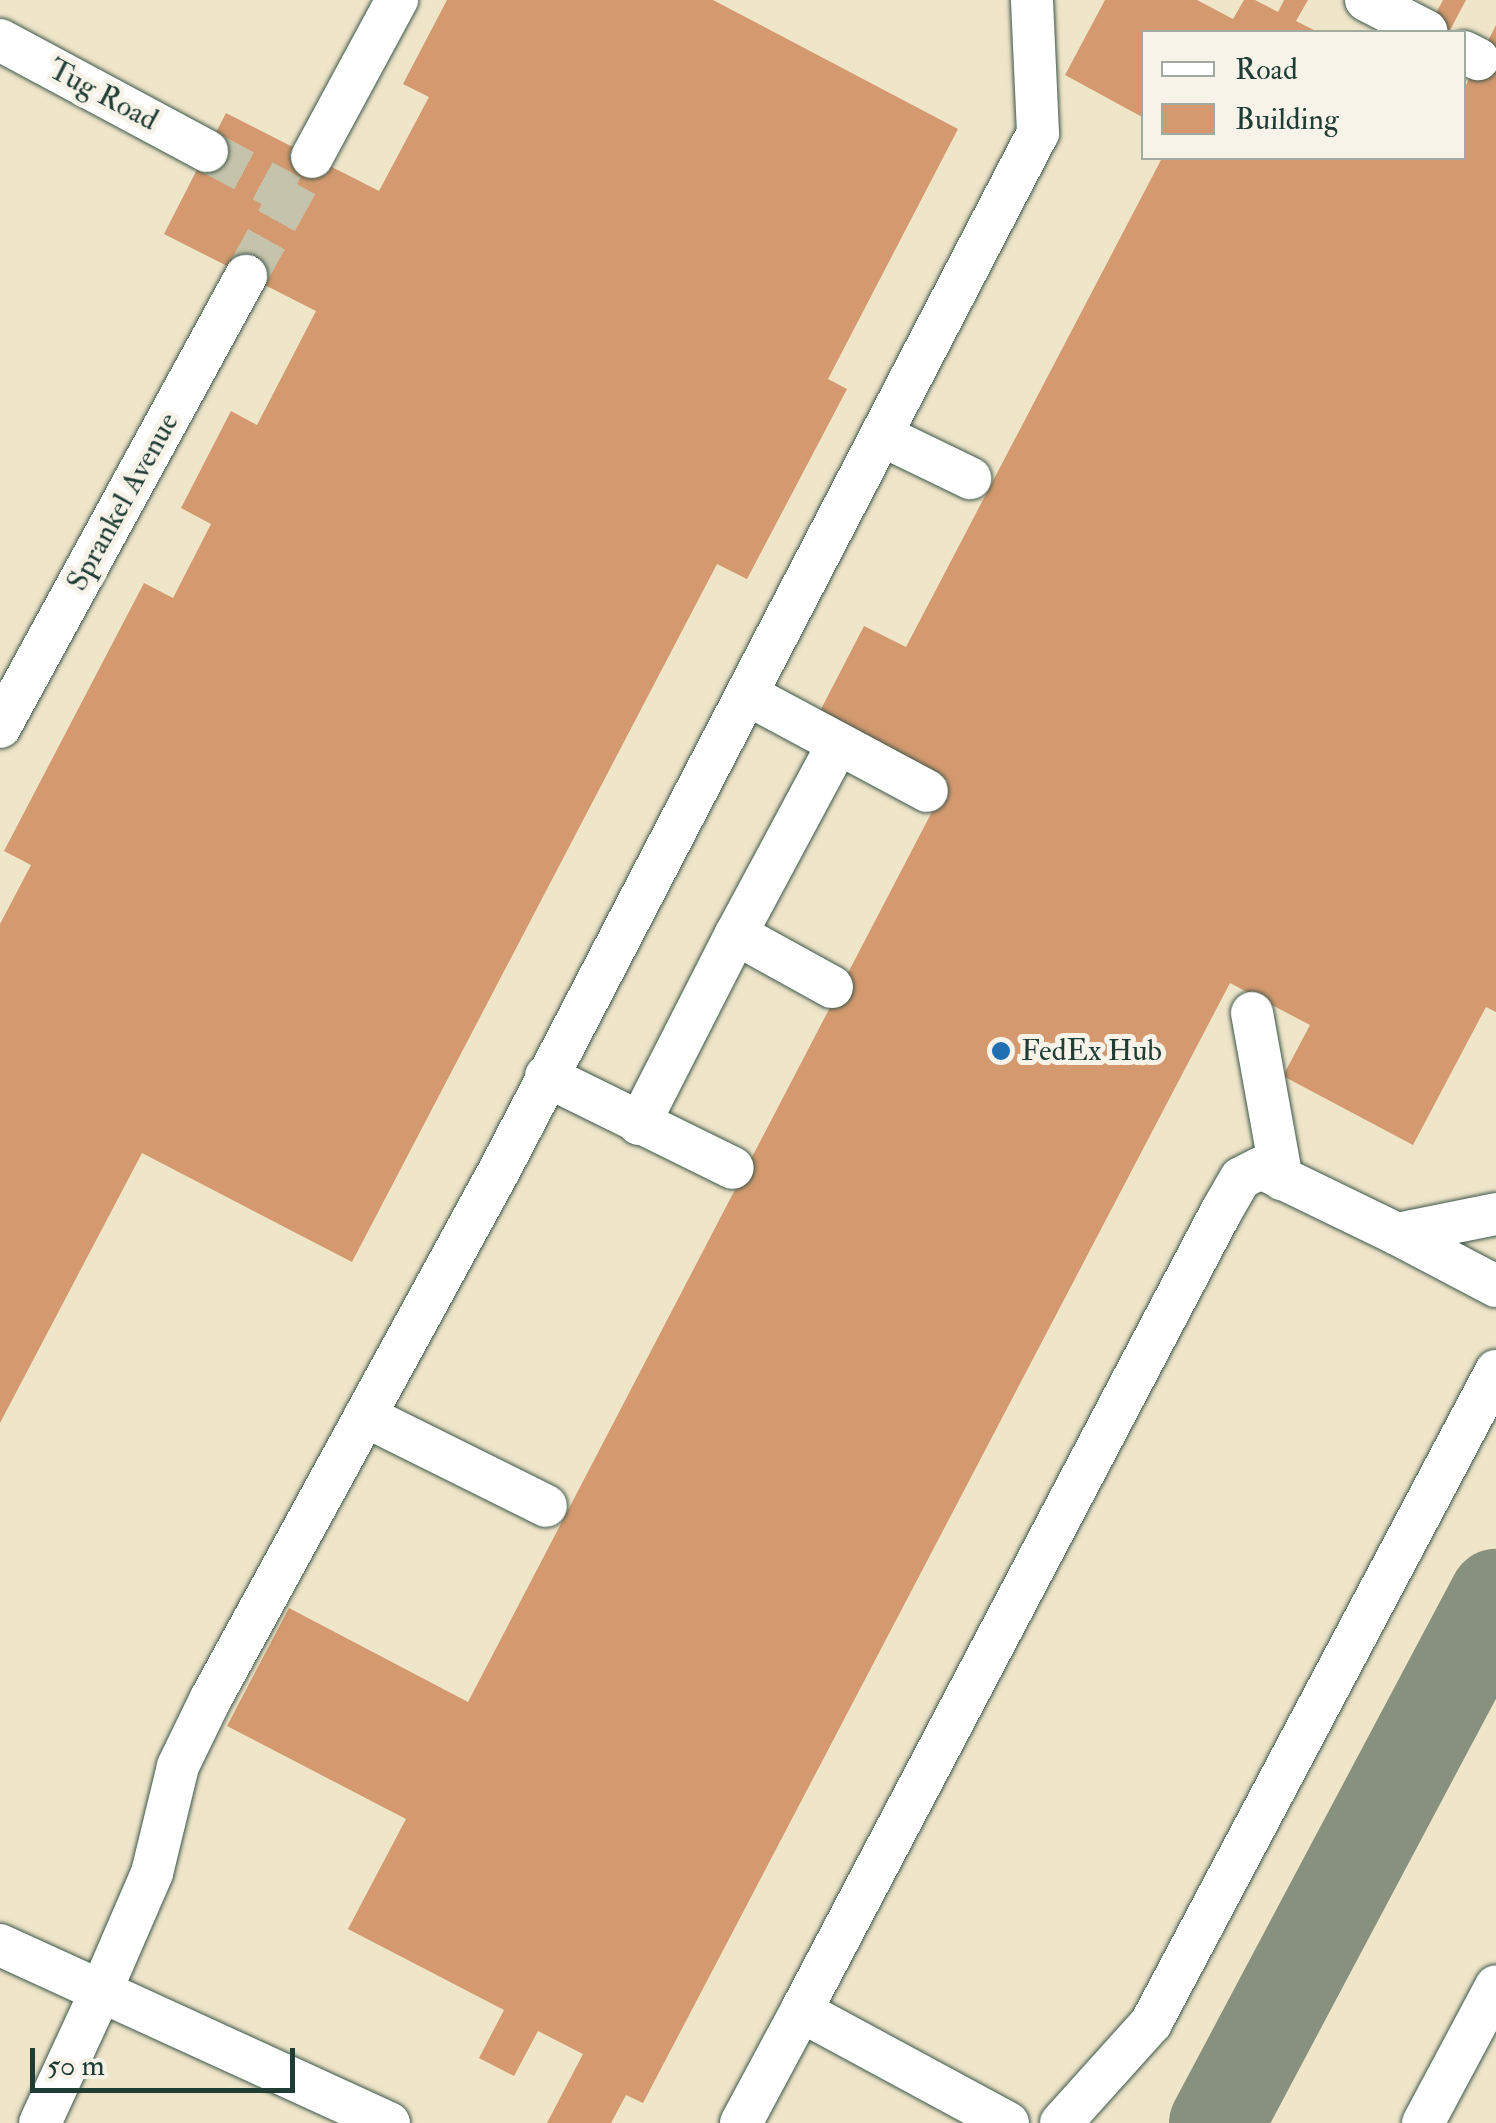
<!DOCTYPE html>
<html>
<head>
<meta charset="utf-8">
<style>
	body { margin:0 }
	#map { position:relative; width:1496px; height:2123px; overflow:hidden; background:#efe5c9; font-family:"IM FELL Double Pica",serif }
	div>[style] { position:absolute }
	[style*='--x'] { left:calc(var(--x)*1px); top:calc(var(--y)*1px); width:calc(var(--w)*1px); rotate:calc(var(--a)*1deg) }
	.taxiway>* { height:95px; margin:-47.5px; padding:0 47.5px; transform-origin:47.5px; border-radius:47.5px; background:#87917e }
	.building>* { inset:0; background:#d4996e }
	.minor-tunnel>* { height:42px; margin-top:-21px; transform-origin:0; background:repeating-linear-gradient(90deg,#c5c3ab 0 42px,transparent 0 63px) }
	.roads { filter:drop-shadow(0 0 2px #3e564a) drop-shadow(0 0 2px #3e564a) }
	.minor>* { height:42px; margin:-21px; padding:0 21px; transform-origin:21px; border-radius:21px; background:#fff }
	.dots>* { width:28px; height:28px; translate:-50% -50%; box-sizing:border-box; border:5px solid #f7f3e8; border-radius:50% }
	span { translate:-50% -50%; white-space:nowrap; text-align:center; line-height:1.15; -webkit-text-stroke:10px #f7f3e8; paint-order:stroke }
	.street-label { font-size:30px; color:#1f3d34 }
	.poi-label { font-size:30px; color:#1f3d34 }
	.left { translate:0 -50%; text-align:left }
	.legend { position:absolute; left:1141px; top:30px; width:325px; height:130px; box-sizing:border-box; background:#f7f3e8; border:2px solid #a1aaa0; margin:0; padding:12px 18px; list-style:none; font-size:30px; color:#1f3d34 }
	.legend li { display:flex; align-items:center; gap:20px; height:50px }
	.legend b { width:50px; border:2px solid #a1aaa0 }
	.scale { position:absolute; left:30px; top:2048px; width:265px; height:45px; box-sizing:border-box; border:5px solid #1f3d34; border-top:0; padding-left:12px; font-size:30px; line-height:35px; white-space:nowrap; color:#1f3d34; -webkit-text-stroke:8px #f7f3e8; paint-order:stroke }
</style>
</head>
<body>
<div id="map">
	<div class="taxiway">
		<div style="--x:1216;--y:2123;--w:597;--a:-62.02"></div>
	</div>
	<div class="building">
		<div style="clip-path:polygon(447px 0,713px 0,958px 129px,828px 379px,847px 389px,747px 579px,717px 564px,352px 1262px,142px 1153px,0 1423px,0 924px,31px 865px,4px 851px,144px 583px,173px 598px,211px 524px,181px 508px,231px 411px,257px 425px,316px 311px,164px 234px,226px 113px,379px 191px,429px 97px,403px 84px)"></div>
		<div style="clip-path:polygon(1105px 0,1197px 0,1233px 19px,1244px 0,1255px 0,1278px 12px,1284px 0,1308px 0,1296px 21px,1318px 32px,1144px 32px,1144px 118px,1065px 75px)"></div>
		<div style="clip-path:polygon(1443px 0,1466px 0,1449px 32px,1426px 32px)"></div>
		<div style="clip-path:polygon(1496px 25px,1496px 1012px,1486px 1007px,1413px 1145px,1283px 1076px,1310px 1025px,1230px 983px,643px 2103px,626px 2095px,611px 2123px,547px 2123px,583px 2054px,538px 2031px,514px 2076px,479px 2058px,504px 2010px,348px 1929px,406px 1819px,227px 1726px,289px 1608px,468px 1702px,948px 781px,819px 713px,864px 626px,906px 647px,1162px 158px,1464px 158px,1464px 89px)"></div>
	</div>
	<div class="minor-tunnel">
		<div style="--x:207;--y:151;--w:95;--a:28.2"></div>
		<div style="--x:246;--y:276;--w:136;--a:-61"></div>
	</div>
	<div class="roads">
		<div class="minor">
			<div style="--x:1366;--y:0;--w:68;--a:27.3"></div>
			<div style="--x:0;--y:40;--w:235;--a:28.2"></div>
			<div style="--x:1464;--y:52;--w:16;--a:27"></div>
			<div style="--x:312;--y:157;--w:179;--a:-61.6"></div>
			<div style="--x:883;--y:436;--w:97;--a:25.8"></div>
			<div style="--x:748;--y:695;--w:203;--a:28.2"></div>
			<div style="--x:0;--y:727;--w:514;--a:-61.39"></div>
			<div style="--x:832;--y:987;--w:110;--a:-151.1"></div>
			<div style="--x:736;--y:934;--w:216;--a:-61.8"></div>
			<div style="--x:1252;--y:1013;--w:169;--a:79.8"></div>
			<div style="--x:546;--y:1076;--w:208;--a:26.2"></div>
			<div style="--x:639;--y:1124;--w:213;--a:-63"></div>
			<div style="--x:1397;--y:1234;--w:112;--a:27.7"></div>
			<div style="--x:365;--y:1416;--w:202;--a:26.4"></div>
			<div style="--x:0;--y:1945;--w:111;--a:24.5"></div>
			<div style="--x:101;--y:1991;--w:145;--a:114.8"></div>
			<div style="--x:389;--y:2123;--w:317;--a:-155.4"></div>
			<div style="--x:101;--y:1991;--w:129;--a:-66.6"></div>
			<div style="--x:152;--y:1873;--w:110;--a:-76.3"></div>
			<div style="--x:178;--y:1766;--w:73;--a:-64.1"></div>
			<div style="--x:210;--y:1700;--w:605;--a:-61.36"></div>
			<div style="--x:500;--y:1169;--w:1167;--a:-62.56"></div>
			<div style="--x:1038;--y:133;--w:133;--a:-92.6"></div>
			<div style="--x:741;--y:2123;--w:127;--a:-61.8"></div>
			<div style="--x:1008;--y:2123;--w:235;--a:-151.6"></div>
			<div style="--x:801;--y:2011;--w:903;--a:-62.27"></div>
			<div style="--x:1221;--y:1212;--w:39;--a:-60"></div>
			<div style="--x:1241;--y:1178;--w:22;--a:-27"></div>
			<div style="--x:1261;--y:1168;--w:151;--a:25.9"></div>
			<div style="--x:1397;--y:1234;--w:101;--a:-11.4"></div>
			<div style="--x:1061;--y:2123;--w:135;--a:-48"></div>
			<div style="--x:1151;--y:2023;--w:738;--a:-62.11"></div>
			<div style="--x:1423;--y:2123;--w:155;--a:-61.9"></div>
		</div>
	</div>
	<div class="dots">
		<div style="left:1001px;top:1051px;background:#1f6fb2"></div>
	</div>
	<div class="street-label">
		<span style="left:103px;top:95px;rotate:28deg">Tug Road</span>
		<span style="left:123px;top:502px;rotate:-61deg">Sprankel Avenue</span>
	</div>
	<div class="poi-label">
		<span class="left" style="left:1021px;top:1051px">FedEx Hub</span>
	</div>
	<ul class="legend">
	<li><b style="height:12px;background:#fff"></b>Road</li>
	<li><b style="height:28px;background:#d4996e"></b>Building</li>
	</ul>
	<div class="scale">50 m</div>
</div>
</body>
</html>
